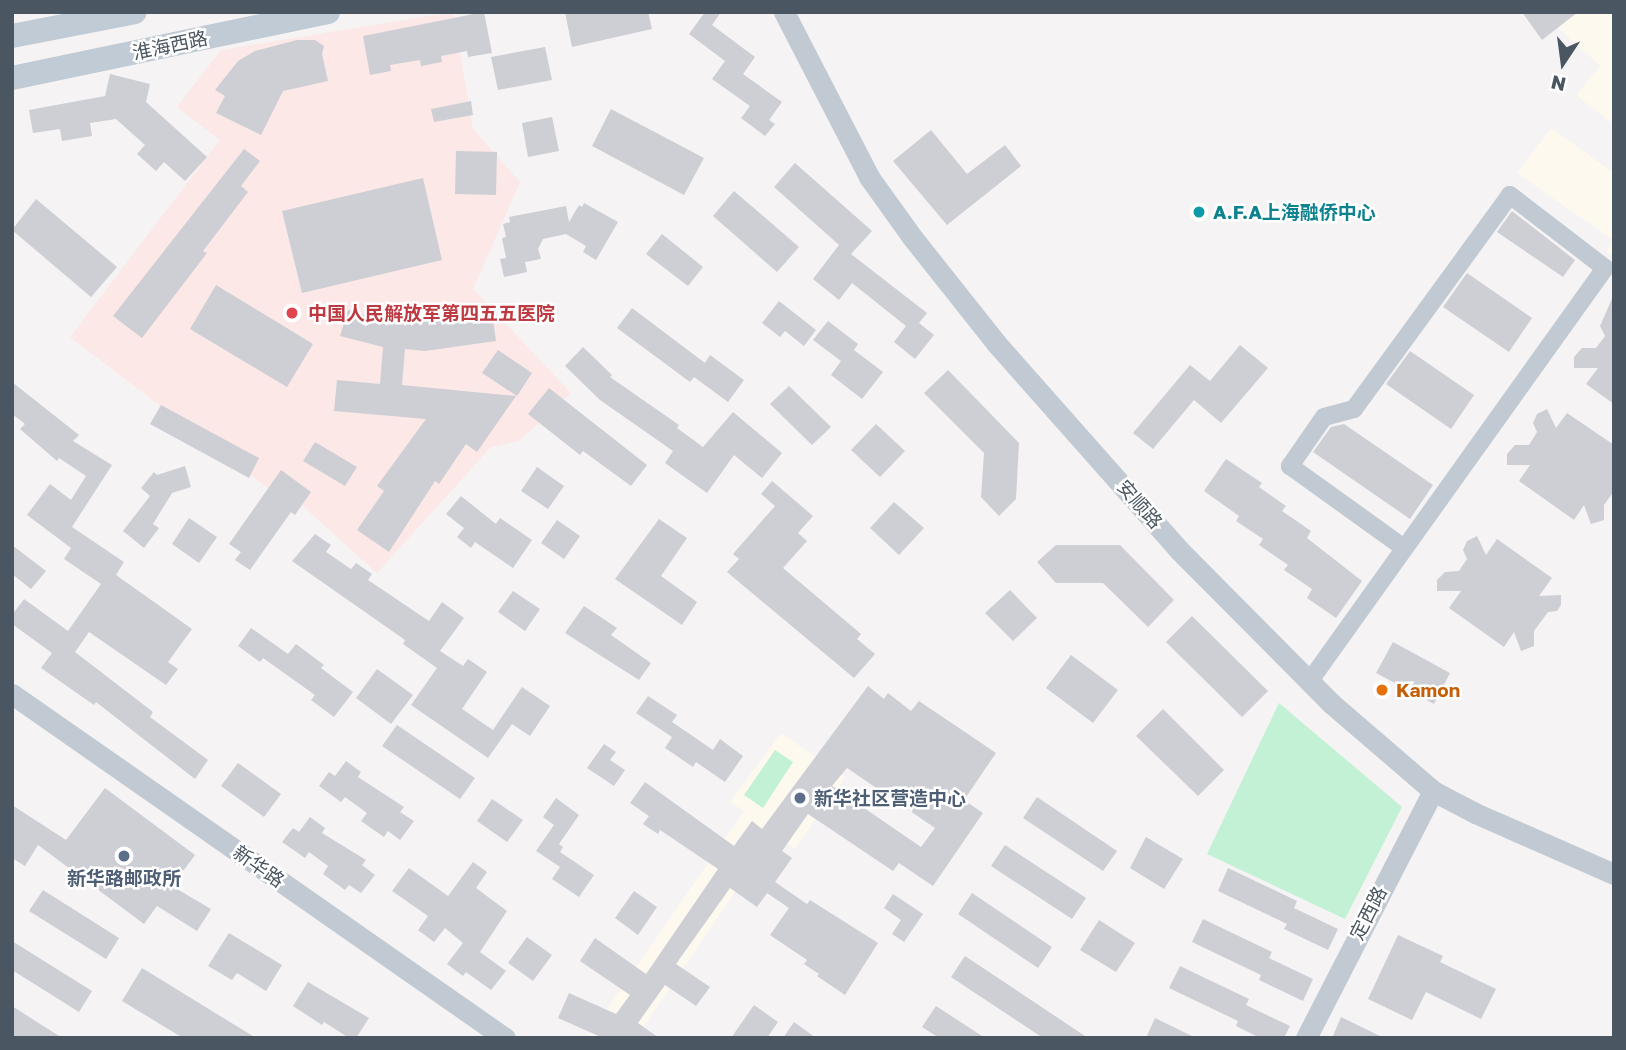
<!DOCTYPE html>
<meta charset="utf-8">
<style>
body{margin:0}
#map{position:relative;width:1626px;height:1050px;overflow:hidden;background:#f5f3f3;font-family:"Golos Text","Noto Sans SC",sans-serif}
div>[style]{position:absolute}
.commercial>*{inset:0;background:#fdf9ef}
.medical>*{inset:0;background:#fce8e6}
.green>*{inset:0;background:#c3f1d5}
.building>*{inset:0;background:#cdcfd5}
.minor>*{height:18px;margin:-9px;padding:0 9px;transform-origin:9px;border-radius:9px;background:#c1cad2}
.tertiary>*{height:21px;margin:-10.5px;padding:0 10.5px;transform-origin:10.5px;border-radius:10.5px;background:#c1cad2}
.secondary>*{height:24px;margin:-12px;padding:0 12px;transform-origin:12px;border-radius:12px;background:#c1cbd6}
.dots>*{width:19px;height:19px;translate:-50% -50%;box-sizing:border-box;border:4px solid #fff;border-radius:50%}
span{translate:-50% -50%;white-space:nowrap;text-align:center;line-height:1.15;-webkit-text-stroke:5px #fff;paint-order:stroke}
.street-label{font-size:19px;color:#4a5661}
.culture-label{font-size:19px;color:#0d838f;font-weight:700}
.left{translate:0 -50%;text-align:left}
.health-label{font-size:19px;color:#be3a42;font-weight:700}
.food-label{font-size:19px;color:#c56008;font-weight:700}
.service-label{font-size:19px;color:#4e5e75;font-weight:700}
.frame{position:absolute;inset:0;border:14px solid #4a5661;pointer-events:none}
.north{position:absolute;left:1528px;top:28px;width:70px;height:70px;-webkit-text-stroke:5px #fff;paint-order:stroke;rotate:193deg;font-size:19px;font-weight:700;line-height:28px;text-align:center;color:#4a5661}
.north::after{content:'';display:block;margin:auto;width:24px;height:32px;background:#4a5661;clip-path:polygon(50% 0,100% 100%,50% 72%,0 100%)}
</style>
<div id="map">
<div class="commercial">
<i style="clip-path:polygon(1541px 12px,1614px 12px,1614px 125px,1576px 95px,1600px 66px)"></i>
<i style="clip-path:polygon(1551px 128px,1614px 173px,1614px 256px,1606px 251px,1613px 240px,1517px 173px)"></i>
<i style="clip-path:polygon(781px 733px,845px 777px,795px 849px,773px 836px,636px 1038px,587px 1038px,744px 811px,730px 802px)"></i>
</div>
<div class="medical">
<i style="clip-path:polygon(453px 12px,473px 129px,520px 182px,473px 289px,571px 393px,519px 441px,491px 447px,377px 573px,295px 499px,269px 489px,70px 337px,220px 140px,177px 107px,221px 50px)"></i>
</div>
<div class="green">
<i style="clip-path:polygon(1279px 703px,1402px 807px,1345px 919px,1207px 854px)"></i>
<i style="clip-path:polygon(775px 750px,793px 762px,763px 808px,744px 795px)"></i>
</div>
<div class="building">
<i style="clip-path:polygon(484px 12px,492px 53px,468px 57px,467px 51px,441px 56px,442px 62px,421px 66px,420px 60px,390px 65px,391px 71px,370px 75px,363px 36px)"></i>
<i style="clip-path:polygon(565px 12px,648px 12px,652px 29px,572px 47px)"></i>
<i style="clip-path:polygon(705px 12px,721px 12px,712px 25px,755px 57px,743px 74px,782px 102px,769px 120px,775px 124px,765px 136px,741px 118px,750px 106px,712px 79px,725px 61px,689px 34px)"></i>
<i style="clip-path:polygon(1522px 12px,1578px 12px,1542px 40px)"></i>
<i style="clip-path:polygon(297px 40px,315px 40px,324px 46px,322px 54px,328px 81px,283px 91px,261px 135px,216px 113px,225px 96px,215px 90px,238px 61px,255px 51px)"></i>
<i style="clip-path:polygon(545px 47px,552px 80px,498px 90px,491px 57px)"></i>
<i style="clip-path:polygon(110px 74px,150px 84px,146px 102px,207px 157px,185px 181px,164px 162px,156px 171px,137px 154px,145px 145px,116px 119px,90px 123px,92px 136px,62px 141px,60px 129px,33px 133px,29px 110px,105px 96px)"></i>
<i style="clip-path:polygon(471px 101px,473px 115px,434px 122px,431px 109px)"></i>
<i style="clip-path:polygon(611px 109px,704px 158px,684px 195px,592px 146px)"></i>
<i style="clip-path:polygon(552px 117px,559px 151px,528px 157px,522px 123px)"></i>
<i style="clip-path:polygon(931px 130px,967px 174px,1005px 145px,1021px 166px,947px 225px,893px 161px)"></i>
<i style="clip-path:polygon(244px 149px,260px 161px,241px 186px,248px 192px,203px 251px,207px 253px,142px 338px,113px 316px)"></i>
<i style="clip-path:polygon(456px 151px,497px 152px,496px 195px,455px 194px)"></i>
<i style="clip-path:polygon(795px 163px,872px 231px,851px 254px,927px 313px,919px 323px,934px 335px,915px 359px,894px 342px,906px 326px,852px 283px,839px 300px,813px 279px,839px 245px,774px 187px)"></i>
<i style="clip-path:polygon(423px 178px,442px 260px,302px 293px,282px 211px)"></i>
<i style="clip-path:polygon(734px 191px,799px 247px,777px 272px,713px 216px)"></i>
<i style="clip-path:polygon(36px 199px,117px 267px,91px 297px,12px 230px)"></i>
<i style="clip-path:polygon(584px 203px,618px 222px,596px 260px,583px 252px,586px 246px,566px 234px,543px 239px,538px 249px,541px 259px,525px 262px,527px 272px,504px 277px,500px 259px,506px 258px,502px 238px,506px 237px,503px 224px,510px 222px,509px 217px,566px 206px,569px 222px,579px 205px,582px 207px)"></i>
<i style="clip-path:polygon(1512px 211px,1575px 260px,1563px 277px,1497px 232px)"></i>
<i style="clip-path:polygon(662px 234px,703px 267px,688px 286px,646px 254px)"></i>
<i style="clip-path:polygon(1467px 273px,1532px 318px,1509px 352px,1443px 307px)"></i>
<i style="clip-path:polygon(216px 285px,313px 344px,287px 387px,190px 329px)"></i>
<i style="clip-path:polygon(1614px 294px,1614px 404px,1586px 384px,1598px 368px,1574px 368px,1574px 357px,1582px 348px,1596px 348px,1605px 336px,1600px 326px)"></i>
<i style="clip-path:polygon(779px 301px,816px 330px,804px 346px,785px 331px,780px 337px,762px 323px)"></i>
<i style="clip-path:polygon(632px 308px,705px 363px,710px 355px,744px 380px,728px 402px,694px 377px,690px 382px,617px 328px)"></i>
<i style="clip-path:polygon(348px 310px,371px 317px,420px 322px,492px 312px,496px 341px,425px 351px,405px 349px,402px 385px,516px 396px,477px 452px,466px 444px,439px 484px,435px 481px,389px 552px,357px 530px,384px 491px,377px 486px,426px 419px,334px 411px,337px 380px,380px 384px,383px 347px,340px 336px)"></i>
<i style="clip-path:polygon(828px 321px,858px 344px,854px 350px,883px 372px,862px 399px,831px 375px,841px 361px,813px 340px)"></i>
<i style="clip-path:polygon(1240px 345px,1268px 368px,1221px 423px,1194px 400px,1153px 449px,1133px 433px,1190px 365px,1210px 381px)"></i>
<i style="clip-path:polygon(583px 347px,612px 375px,610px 377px,679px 425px,677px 428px,703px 447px,733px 412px,782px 453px,762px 478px,734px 455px,707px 493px,665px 463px,673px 451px,600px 400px,565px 366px)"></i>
<i style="clip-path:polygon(498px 350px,532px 373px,517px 396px,482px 373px)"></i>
<i style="clip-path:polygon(1410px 351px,1474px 395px,1451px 429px,1386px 384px)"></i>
<i style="clip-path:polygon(948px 370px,1019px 443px,1016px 499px,999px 516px,981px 497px,984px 453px,924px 393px)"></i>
<i style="clip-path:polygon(12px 382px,79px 435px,73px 441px,112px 465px,72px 527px,124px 562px,116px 575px,192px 629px,168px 662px,178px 669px,166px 685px,89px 632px,75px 652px,153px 712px,150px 717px,208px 760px,195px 779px,96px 702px,94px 705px,41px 668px,52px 653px,12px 624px,12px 615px,24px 599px,68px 631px,101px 584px,64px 559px,71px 548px,27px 515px,50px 484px,71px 500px,86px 476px,59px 458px,57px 461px,20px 429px,25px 424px,12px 414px)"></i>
<i style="clip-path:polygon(789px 386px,831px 427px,812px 445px,770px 404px)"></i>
<i style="clip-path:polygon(549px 388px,647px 465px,631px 486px,583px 451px,580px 455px,528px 414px)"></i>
<i style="clip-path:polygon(161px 405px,259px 458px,249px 478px,150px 424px)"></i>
<i style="clip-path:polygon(1547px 409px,1556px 428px,1567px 413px,1614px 445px,1614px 491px,1604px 505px,1604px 520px,1591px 524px,1584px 505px,1574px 520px,1519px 481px,1530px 465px,1507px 465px,1507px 454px,1515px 445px,1529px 445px,1537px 432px,1533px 423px,1537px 414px)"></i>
<i style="clip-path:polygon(876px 424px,905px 451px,880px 477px,851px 450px)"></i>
<i style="clip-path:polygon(1344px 424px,1433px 485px,1410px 519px,1313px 452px,1331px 427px)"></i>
<i style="clip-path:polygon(315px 442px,357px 467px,345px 486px,303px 461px)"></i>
<i style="clip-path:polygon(1226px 459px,1262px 483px,1259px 487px,1286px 506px,1282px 511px,1311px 531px,1307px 538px,1362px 581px,1336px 618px,1307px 598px,1312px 589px,1284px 570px,1288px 565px,1259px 545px,1263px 539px,1236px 521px,1239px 516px,1204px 491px)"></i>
<i style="clip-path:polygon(185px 466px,191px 487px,172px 493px,153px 524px,159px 528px,144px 548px,123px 531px,150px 496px,141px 488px,154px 472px,157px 475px)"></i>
<i style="clip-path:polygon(537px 467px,564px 486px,548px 509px,521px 491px)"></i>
<i style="clip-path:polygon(281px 470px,311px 492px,295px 515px,291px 512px,250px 570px,235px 560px,241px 552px,229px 544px)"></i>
<i style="clip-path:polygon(772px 481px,813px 516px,798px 533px,807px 541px,783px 568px,861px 634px,857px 639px,875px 654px,854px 678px,727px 572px,739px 559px,733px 554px,775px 506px,761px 494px)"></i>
<i style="clip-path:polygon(461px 496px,496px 524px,500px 518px,532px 540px,513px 568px,475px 542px,471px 548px,457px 537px,464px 528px,446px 514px)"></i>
<i style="clip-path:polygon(894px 502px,924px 528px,899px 555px,870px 528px)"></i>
<i style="clip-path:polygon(189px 518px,217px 537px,199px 563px,172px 544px)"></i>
<i style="clip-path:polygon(659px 519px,687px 538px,661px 576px,697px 602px,682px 625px,615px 579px)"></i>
<i style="clip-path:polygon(557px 520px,580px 536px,564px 559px,541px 543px)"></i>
<i style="clip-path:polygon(315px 534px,331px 545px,326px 552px,351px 569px,356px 563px,372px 574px,368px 580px,429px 621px,442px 602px,464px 618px,440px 651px,463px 666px,468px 659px,487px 672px,462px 709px,493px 730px,522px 687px,550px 706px,530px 736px,512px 724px,488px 758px,411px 705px,437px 668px,403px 644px,405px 640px,292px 561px)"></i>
<i style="clip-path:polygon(1477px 536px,1486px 555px,1497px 539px,1552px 578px,1539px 596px,1561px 595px,1561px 605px,1557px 611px,1548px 612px,1534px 631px,1534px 646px,1521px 651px,1514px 632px,1504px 647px,1449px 608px,1461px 591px,1437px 591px,1437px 580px,1445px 572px,1459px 571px,1467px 559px,1463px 550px,1467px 541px)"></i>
<i style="clip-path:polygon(12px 545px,46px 571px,31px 589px,12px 574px)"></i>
<i style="clip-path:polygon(1056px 545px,1120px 545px,1174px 600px,1148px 627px,1103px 583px,1056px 583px,1037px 562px)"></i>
<i style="clip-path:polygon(1010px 590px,1037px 618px,1013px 641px,985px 613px)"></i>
<i style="clip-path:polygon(513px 591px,540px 609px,525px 631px,498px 612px)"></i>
<i style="clip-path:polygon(584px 606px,617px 628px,611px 635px,651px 663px,639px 680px,565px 633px)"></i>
<i style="clip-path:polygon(1192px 616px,1268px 691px,1242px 717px,1166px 642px)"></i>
<i style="clip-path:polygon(251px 628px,288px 654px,296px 644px,324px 665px,321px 668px,353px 692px,334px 717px,311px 700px,315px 695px,263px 658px,260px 662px,238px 646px)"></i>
<i style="clip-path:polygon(1393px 642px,1450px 673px,1434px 704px,1376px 673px)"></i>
<i style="clip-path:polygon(1071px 655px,1118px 690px,1093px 723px,1046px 688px)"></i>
<i style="clip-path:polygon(377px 669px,413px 695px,391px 724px,356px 698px)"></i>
<i style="clip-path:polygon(evenodd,868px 686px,884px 699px,888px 693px,911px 711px,919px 701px,996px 753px,964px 800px,983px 813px,933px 886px,899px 863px,893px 871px,808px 814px,782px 851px,792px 858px,775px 882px,807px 904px,810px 900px,878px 943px,845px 995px,817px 976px,819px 974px,804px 964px,807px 960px,770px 935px,789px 908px,767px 893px,757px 907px,730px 888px,676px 964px,710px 987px,696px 1006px,665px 985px,638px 1023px,659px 1038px,603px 1038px,558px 1018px,569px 993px,616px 1014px,630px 995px,580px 961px,595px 938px,646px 974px,718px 869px,660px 830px,658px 834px,643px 824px,649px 816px,630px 803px,645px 782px,734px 846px,752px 821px,762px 829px,868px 686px,847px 768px,935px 828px,921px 847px,832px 786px,847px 768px)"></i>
<i style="clip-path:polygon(648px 696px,677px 715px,672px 722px,713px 750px,720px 739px,743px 756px,725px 782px,696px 762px,693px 767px,665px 748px,672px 737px,636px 713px)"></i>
<i style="clip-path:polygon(1163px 709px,1224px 770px,1198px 796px,1136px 736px)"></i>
<i style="clip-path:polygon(397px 725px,475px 778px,460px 799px,382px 746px)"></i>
<i style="clip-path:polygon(604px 744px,616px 752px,610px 760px,625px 770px,614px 786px,587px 768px)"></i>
<i style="clip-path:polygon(346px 761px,361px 772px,358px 777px,404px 807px,400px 812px,414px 821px,400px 840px,388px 831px,384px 837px,361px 821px,367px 813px,345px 797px,341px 802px,319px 786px,329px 772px,335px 776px)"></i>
<i style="clip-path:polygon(238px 763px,281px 794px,264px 817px,221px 786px)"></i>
<i style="clip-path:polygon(105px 788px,195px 855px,172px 886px,211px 909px,197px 931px,157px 906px,144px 924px,38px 845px,25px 866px,12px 858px,12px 805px,66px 840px)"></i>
<i style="clip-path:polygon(1037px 797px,1117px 851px,1103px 871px,1023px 818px)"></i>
<i style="clip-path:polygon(556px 798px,579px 815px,559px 844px,563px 847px,560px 852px,594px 875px,579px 897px,552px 879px,560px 867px,536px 851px,554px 825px,543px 817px)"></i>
<i style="clip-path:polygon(492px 799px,523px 820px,507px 842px,477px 821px)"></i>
<i style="clip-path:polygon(310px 817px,325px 828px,322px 833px,366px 860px,362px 865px,375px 875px,361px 893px,349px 885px,345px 890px,323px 874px,328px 866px,309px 852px,305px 858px,282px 842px,293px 828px,299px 832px)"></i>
<i style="clip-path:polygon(1146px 837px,1183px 859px,1164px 889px,1130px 868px)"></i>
<i style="clip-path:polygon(1005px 845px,1086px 898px,1072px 919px,991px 866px)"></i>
<i style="clip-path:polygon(473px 862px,487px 872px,476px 888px,507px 911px,480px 952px,506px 971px,491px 990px,466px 972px,463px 976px,447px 964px,463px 943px,445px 928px,434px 942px,418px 930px,428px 916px,392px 891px,409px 868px,448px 896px)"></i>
<i style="clip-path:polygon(1228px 868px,1297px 901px,1294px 908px,1338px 929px,1328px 950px,1284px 929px,1287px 924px,1218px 891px)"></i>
<i style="clip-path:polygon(43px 890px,119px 938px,106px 959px,29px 911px)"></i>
<i style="clip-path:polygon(634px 891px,657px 907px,638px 935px,615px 918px)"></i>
<i style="clip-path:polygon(972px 893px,1052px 947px,1038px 968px,958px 914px)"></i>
<i style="clip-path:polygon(893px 894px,923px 914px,904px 942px,892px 934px,901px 920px,884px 908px)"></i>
<i style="clip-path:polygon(1203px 919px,1272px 952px,1269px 958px,1313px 979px,1303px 1001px,1259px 980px,1261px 975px,1192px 942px)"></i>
<i style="clip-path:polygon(1099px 920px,1135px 943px,1116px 972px,1080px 950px)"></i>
<i style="clip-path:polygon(229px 933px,282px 965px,266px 991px,237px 973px,232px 980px,208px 966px)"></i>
<i style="clip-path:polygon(1398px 935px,1443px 956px,1440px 962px,1496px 989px,1481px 1019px,1426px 992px,1412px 1020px,1368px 999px)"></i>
<i style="clip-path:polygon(527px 937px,552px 955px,533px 981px,508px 963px)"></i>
<i style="clip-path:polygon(12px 941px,92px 991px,79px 1012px,12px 970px)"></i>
<i style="clip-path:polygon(965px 956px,1088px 1038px,1043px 1038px,951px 977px)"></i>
<i style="clip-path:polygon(1180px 966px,1249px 999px,1246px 1005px,1290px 1026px,1284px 1038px,1260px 1038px,1236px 1026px,1238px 1021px,1169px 988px)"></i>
<i style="clip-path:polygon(142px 968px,256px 1038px,183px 1038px,122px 1001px)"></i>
<i style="clip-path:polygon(308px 982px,369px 1018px,356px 1038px,349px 1038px,324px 1022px,322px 1025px,293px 1006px)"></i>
<i style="clip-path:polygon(754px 1005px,778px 1022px,767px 1038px,731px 1038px)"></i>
<i style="clip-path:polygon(12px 1006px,62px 1038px,12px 1038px)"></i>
<i style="clip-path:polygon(936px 1006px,985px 1038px,939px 1038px,922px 1027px)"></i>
<i style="clip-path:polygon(1341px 1017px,1384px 1038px,1332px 1038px)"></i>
<i style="clip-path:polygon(1155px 1018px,1196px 1038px,1146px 1038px)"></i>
<i style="clip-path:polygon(794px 1022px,816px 1038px,783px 1038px)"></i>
</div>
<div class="minor">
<i style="left:1309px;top:682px;width:509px;rotate:-54.44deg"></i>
<i style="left:1605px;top:268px;width:120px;rotate:-142.5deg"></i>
<i style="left:1510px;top:195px;width:265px;rotate:126.1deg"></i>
<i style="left:1354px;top:409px;width:31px;rotate:165deg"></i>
<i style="left:1324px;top:417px;width:60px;rotate:124.8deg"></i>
<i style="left:1290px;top:466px;width:140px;rotate:35.7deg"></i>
</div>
<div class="tertiary">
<i style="left:784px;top:12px;width:186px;rotate:62.7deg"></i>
<i style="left:869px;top:177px;width:74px;rotate:54.4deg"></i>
<i style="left:912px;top:237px;width:135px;rotate:51.6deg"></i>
<i style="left:996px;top:343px;width:276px;rotate:48.5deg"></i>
<i style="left:1179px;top:550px;width:217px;rotate:45.2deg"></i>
<i style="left:1332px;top:704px;width:133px;rotate:40.7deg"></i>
<i style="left:1433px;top:791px;width:47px;rotate:27.6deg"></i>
<i style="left:1475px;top:813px;width:152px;rotate:23.7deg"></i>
<i style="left:12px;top:694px;width:601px;rotate:34.91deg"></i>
<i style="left:1306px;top:1038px;width:278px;rotate:-62.8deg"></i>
</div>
<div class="secondary">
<i style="left:12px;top:36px;width:125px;rotate:-11deg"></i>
<i style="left:12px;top:78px;width:323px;rotate:-11.8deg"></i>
</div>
<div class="dots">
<i style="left:1199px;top:212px;background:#0f9aa8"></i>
<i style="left:292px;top:313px;background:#e0444e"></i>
<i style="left:1382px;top:690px;background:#e8710a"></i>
<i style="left:800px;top:798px;background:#5c6f8a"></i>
<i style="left:124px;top:856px;background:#5c6f8a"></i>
</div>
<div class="street-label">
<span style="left:170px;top:45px;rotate:-12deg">淮海西路</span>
<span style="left:1140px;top:504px;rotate:49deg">安顺路</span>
<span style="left:259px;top:866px;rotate:35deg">新华路</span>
<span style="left:1368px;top:913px;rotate:-63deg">定西路</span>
</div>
<div class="culture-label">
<span class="left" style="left:1213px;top:212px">A.F.A上海融侨中心</span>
</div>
<div class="health-label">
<span class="left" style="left:308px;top:313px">中国人民解放军第四五五医院</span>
</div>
<div class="food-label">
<span class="left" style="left:1396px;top:690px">Kamon</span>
</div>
<div class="service-label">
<span class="left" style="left:814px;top:798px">新华社区营造中心</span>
<span style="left:124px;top:878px">新华路邮政所</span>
</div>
<div class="frame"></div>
<div class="north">N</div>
</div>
